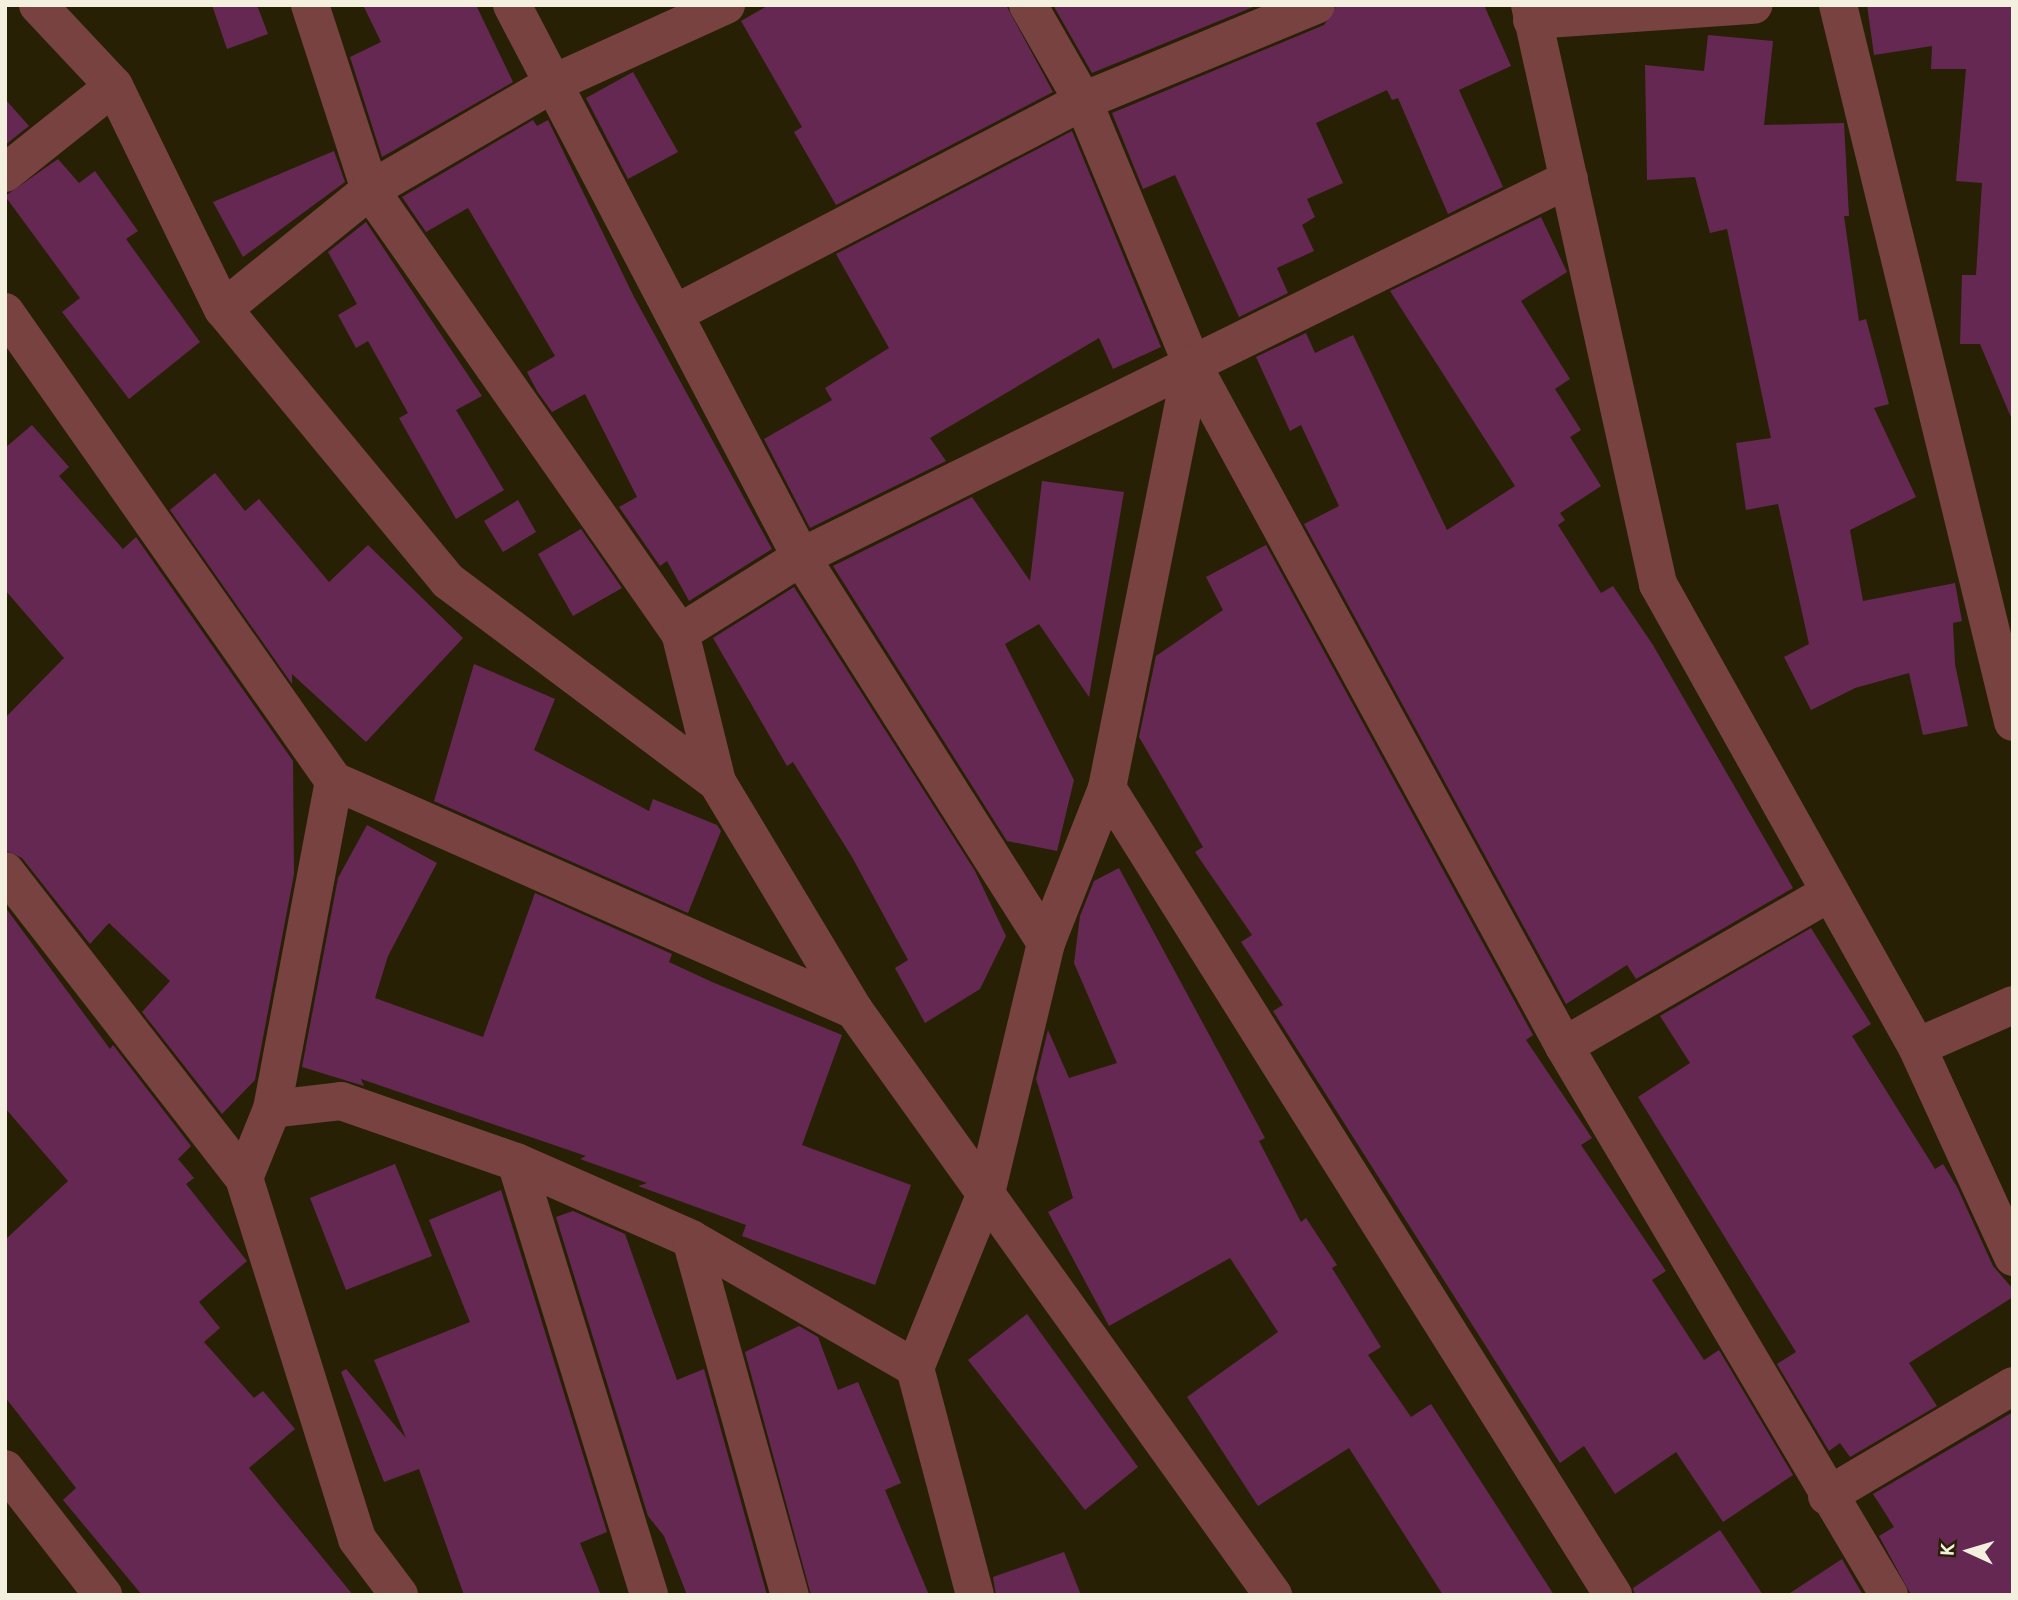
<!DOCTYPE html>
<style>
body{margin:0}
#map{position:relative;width:2018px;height:1600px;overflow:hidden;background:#282005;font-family:Figtree,sans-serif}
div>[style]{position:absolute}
.building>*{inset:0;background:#652852}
.minor>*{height:38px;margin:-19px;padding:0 19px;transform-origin:19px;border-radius:19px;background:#774240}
span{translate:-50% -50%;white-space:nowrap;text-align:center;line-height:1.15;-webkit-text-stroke:7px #282005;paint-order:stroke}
.frame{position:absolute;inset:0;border:7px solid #f4f0e0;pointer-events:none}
.north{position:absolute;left:1934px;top:1516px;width:70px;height:70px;-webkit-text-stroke:5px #282005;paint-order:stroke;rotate:274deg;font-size:19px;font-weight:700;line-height:28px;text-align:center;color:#f4f0e0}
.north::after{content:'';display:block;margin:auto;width:24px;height:32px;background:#f4f0e0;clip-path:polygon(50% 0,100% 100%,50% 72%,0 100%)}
</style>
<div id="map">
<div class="building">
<i style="clip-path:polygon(212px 5px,257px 5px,268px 34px,227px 49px)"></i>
<i style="clip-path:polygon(363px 5px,476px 5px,513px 82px,382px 157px,350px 57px,381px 42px)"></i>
<i style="clip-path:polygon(769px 5px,1006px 5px,1053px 92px,836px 205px,794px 132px,802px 127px,741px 21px)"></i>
<i style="clip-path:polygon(1053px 5px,1258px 5px,1092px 73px)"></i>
<i style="clip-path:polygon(1337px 5px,1484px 5px,1511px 66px,1459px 90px,1503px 187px,1448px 214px,1398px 98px,1392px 100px,1387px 90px,1316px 123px,1343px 183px,1307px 199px,1315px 217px,1302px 225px,1314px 251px,1277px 268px,1288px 293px,1239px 317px,1175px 175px,1143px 189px,1112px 113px,1324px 25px)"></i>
<i style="clip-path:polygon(1867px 5px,2013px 5px,2013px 422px,1980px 344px,1960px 344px,1962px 275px,1976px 275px,1982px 183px,1956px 181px,1966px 69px,1931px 69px,1932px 46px,1874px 55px)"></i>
<i style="clip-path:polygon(1708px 35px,1773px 41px,1764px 125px,1844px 123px,1849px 216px,1844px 216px,1859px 321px,1866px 319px,1889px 404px,1874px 408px,1916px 497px,1850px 530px,1863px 601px,1955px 583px,1962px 621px,1953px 623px,1955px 664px,1968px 726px,1923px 735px,1909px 673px,1855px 688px,1811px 710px,1784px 657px,1809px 644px,1778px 504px,1746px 510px,1736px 443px,1771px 438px,1727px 229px,1710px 233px,1695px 177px,1647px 180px,1645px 65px,1704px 71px)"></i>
<i style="clip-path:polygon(633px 72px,678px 152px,628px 179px,586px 98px)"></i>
<i style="clip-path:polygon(5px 99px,29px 126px,5px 145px)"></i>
<i style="clip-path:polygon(533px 120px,537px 126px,548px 120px,634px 297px,772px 549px,689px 601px,667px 561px,660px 566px,619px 507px,637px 497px,585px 394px,552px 412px,537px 391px,527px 372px,555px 356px,468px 208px,426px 232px,402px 197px)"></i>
<i style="clip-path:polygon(1072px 131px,1161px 347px,1113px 369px,1099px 338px,930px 438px,946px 461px,810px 528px,764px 439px,832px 400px,825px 388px,889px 348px,836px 254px)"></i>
<i style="clip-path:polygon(334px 151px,345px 182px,243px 257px,213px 202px)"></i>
<i style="clip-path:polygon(58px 159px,79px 183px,95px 171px,138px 231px,126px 239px,200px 342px,129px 399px,62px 312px,80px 298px,5px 196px)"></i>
<i style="clip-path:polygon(1541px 217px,1567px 272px,1521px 301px,1570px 379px,1555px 389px,1581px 430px,1570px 437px,1601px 486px,1560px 513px,1565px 520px,1558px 525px,1601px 593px,1613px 586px,1653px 645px,1793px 888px,1636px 979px,1627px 965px,1566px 1004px,1304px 524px,1339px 506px,1301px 425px,1290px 431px,1256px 357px,1306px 333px,1315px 353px,1353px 335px,1447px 530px,1515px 486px,1390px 291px)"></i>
<i style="clip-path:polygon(366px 222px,482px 396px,456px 410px,504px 490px,456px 519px,399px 418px,408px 413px,368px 341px,356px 348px,338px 315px,357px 304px,328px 252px)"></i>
<i style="clip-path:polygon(32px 425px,69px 467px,59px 476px,123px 549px,136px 537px,293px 761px,294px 874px,255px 1080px,222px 1114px,142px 1012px,170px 981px,109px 923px,90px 944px,22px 858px,5px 850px,5px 718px,64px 658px,5px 590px,5px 448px)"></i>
<i style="clip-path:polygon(215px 473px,245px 511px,259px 499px,329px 582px,368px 545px,463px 638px,366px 742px,292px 674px,292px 684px,170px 510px)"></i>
<i style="clip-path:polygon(1042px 481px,1124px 492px,1089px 697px,1039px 624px,1005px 644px,1074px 780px,1057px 851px,1007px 841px,833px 566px,972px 497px,1030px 581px)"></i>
<i style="clip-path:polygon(518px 500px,536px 532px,503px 552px,484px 521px)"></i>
<i style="clip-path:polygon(581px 529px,622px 588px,573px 616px,538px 554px)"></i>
<i style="clip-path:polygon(1266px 545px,1533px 1035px,1526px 1040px,1592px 1138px,1581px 1145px,1666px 1271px,1652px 1280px,1704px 1360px,1719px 1350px,1793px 1475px,1723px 1522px,1676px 1452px,1615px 1494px,1584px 1446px,1560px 1463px,1273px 1011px,1283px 1005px,1241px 942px,1252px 935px,1195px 852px,1203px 847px,1139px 737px,1156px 656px,1223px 610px,1206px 577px)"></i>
<i style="clip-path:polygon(794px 587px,975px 871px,1006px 936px,980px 989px,925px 1023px,895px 968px,908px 960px,852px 857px,793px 762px,787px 766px,713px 638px)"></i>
<i style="clip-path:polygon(474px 664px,555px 699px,534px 750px,649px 811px,653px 799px,717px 825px,721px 831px,688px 913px,434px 801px)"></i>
<i style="clip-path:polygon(367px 825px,437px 863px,388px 956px,375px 998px,483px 1037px,535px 893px,672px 954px,669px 962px,712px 982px,842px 1035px,802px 1145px,911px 1185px,875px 1285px,742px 1236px,746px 1225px,638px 1186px,647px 1183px,580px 1159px,586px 1156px,361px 1079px,364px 1086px,302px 1067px,338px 878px)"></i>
<i style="clip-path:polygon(1119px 868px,1265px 1138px,1259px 1141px,1301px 1222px,1306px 1218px,1337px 1265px,1332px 1268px,1381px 1347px,1368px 1355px,1411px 1417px,1431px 1404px,1554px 1595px,1443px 1595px,1349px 1448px,1258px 1506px,1187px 1397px,1278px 1332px,1230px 1258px,1109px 1326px,1048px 1212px,1073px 1198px,1036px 1079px,1048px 1030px,1069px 1078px,1117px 1063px,1074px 963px,1080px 916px,1094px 881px)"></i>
<i style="clip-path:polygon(5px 907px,110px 1049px,113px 1045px,191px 1146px,178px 1159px,194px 1178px,186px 1184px,247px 1261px,199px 1302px,220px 1328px,204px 1342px,254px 1398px,263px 1391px,295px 1429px,249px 1468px,353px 1595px,142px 1595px,63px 1500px,76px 1488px,5px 1397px,5px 1240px,68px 1181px,5px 1108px)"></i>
<i style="clip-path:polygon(1811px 928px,1871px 1024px,1852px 1036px,1935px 1169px,1943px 1164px,1957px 1187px,1993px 1266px,2013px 1289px,2013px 1297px,1909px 1363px,1937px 1406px,1850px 1457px,1840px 1443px,1829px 1451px,1777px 1364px,1796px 1352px,1638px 1097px,1690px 1063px,1660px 1016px)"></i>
<i style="clip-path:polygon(395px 1164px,432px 1256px,346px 1290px,310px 1198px)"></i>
<i style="clip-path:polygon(501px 1190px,607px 1532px,580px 1543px,601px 1595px,464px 1595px,419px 1469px,384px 1482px,341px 1372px,346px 1369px,406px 1438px,374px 1360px,470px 1322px,429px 1220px)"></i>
<i style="clip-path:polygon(573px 1211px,625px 1234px,677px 1380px,704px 1369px,767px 1595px,687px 1595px,664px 1536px,648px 1516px,556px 1217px)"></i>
<i style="clip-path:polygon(1027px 1314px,1138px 1467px,1085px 1510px,968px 1360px)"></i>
<i style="clip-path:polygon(799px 1326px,818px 1337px,838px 1390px,858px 1382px,901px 1483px,885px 1490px,929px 1595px,811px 1595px,745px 1352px)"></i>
<i style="clip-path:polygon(2013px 1412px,2013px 1595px,1911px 1595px,1879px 1536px,1894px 1527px,1873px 1494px)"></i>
<i style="clip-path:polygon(1720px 1530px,1763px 1595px,1635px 1595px,1633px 1588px)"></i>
<i style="clip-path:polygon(1064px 1552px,1081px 1595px,996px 1595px,993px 1577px)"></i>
<i style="clip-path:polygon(1842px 1559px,1863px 1595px,1787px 1595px)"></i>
</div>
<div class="minor">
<i style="left:38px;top:5px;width:111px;rotate:46.8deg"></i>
<i style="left:114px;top:86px;width:248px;rotate:64deg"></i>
<i style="left:223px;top:309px;width:353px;rotate:50.4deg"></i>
<i style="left:448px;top:581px;width:336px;rotate:36.8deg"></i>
<i style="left:717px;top:782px;width:266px;rotate:59deg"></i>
<i style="left:854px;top:1010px;width:720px;rotate:54.39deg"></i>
<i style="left:310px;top:5px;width:194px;rotate:72deg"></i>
<i style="left:370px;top:190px;width:541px;rotate:55.02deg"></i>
<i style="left:512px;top:5px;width:623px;rotate:62.37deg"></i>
<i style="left:801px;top:557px;width:457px;rotate:57.6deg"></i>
<i style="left:1028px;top:5px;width:111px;rotate:60.2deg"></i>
<i style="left:1083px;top:101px;width:285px;rotate:67.5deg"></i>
<i style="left:1192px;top:364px;width:777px;rotate:61.39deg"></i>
<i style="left:1564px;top:1046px;width:638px;rotate:59.38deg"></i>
<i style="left:1530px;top:5px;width:593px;rotate:77.53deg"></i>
<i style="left:1658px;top:584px;width:531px;rotate:60.78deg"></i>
<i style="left:1917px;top:1047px;width:231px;rotate:65.4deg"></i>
<i style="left:1838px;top:5px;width:738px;rotate:76.28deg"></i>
<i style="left:1532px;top:20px;width:222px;rotate:-3.9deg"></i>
<i style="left:5px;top:173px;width:139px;rotate:-38.6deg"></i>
<i style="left:223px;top:309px;width:189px;rotate:-39deg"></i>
<i style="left:370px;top:190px;width:213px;rotate:-30.2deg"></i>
<i style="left:554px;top:83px;width:189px;rotate:-24.4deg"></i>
<i style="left:5px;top:312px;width:573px;rotate:54.95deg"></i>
<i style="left:334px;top:781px;width:568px;rotate:23.77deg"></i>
<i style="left:674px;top:314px;width:461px;rotate:-27.5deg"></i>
<i style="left:1083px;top:101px;width:252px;rotate:-22.4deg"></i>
<i style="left:717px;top:782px;width:154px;rotate:-103.9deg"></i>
<i style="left:680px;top:633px;width:143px;rotate:-32.1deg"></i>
<i style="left:801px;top:557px;width:856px;rotate:-26.21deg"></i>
<i style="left:1107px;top:788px;width:953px;rotate:57.91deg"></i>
<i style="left:5px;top:871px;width:389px;rotate:52.1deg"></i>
<i style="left:244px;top:1178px;width:378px;rotate:72.6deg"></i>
<i style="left:357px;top:1539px;width:70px;rotate:53.1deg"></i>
<i style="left:1564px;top:1046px;width:304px;rotate:-30deg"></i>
<i style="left:1917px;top:1047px;width:105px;rotate:-23.6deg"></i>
<i style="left:272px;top:1109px;width:334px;rotate:-79.3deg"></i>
<i style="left:516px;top:1162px;width:453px;rotate:72.9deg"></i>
<i style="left:244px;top:1178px;width:74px;rotate:-67.9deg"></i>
<i style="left:272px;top:1109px;width:69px;rotate:-6.6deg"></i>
<i style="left:341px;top:1101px;width:185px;rotate:19.2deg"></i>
<i style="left:516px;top:1162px;width:191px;rotate:23.7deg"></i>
<i style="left:691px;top:1239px;width:258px;rotate:29.9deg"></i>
<i style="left:691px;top:1239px;width:370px;rotate:74.5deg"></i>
<i style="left:5px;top:1469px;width:160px;rotate:52.1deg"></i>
<i style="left:1827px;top:1496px;width:216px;rotate:-30.6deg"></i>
<i style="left:975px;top:1595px;width:235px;rotate:-104.8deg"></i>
<i style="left:915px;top:1368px;width:189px;rotate:-67.9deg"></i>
<i style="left:986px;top:1193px;width:257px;rotate:-76.5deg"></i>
<i style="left:1046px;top:943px;width:167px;rotate:-68.5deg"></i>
<i style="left:1107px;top:788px;width:432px;rotate:-78.7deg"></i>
</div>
<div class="frame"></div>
<div class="north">K</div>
</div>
